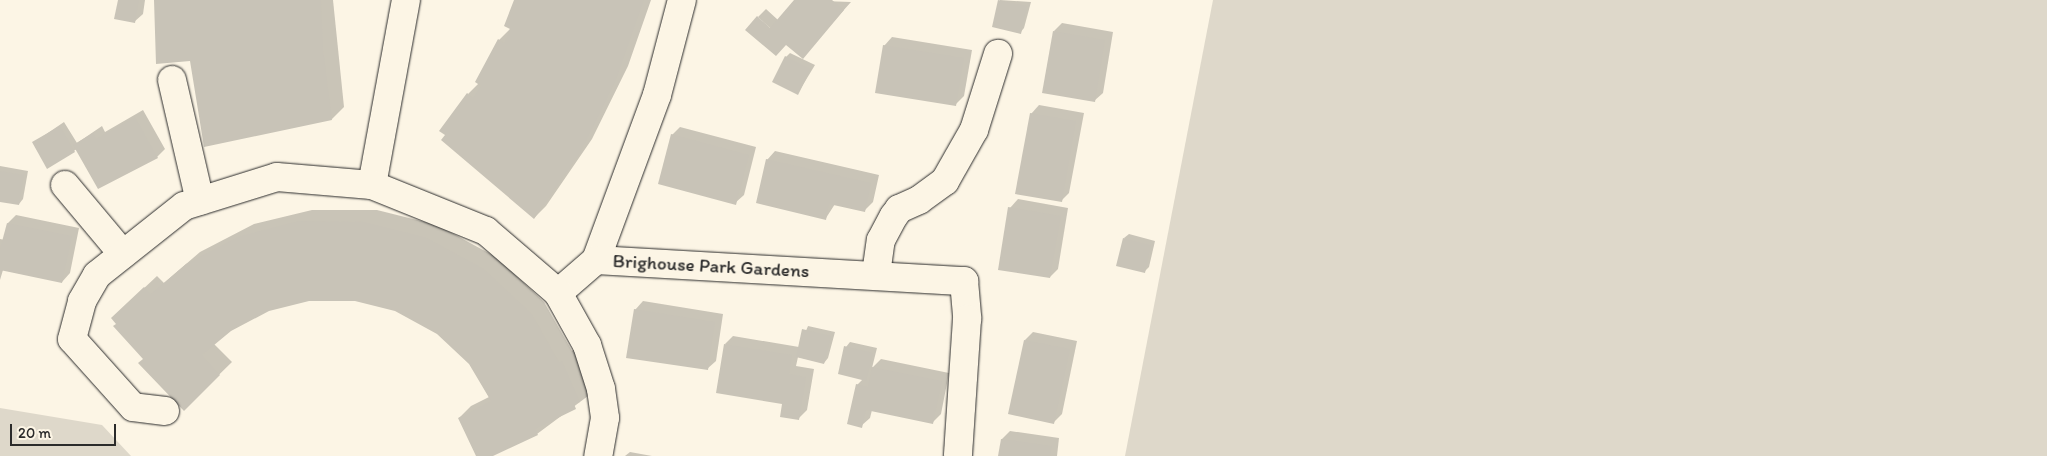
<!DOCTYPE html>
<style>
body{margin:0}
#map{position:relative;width:2047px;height:456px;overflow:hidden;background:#fcf5e5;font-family:Itim,sans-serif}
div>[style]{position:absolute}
.green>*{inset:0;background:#ded8ca}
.shadow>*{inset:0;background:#0003}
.building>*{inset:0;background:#c8c3b7}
.roads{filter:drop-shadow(0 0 1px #2b2b2b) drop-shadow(0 0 1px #2b2b2b)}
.minor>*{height:28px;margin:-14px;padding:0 14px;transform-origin:14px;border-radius:14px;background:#fcf5e5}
span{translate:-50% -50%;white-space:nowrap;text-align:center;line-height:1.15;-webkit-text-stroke:4px #fcf5e5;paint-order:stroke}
.street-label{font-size:19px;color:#2b2b2b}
.scale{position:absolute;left:10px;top:424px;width:106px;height:22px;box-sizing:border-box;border:2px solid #2b2b2b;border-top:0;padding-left:6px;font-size:15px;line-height:18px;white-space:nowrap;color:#2b2b2b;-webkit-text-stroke:4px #fcf5e5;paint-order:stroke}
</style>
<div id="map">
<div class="green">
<i style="clip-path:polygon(1213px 0,2047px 0,2047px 456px,1125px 456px)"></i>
<i style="clip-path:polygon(0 408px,102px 425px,131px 456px,0 456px)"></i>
</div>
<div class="shadow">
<i style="clip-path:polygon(119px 0,145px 0,143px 14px,134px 22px)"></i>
<i style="clip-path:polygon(155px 0,333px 0,344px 107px,332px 119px,191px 60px)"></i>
<i style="clip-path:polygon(515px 0,651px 0,628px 66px,592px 139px,546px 206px,534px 218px,468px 94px,479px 83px,499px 40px,511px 28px)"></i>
<i style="clip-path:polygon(795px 0,851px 2px,802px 57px,758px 17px,766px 9px,778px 20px)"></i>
<i style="clip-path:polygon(1000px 0,1031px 2px,1024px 28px,1020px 33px,994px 26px)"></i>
<i style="clip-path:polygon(1062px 23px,1113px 32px,1103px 93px,1094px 101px,1054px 31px)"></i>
<i style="clip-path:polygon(892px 37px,972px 50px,964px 96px,956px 104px,884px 46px)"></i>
<i style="clip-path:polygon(790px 53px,815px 65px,798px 93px,786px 57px)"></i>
<i style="clip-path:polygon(1039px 105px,1084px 113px,1069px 193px,1061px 201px,1031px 114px)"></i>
<i style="clip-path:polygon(143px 110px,165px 149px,157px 157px,77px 149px,47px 167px,33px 143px,64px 122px,77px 143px,102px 126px,105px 132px)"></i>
<i style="clip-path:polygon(680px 127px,756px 147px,744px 195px,735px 203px,672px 135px)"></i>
<i style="clip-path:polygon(775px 151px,879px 175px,873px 202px,865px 210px,835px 204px,826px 218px,767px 160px)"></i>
<i style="clip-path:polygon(0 166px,28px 171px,23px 199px,19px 204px,0 200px)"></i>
<i style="clip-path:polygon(1018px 199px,1068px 208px,1058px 269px,1050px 277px,1010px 208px)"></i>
<i style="clip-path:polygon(312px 210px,377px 210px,437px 225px,496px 257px,544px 302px,572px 351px,574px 350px,591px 388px,588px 396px,537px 434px,490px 456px,478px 456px,459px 418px,471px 406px,489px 397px,470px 363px,437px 333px,396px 310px,355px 300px,308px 300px,268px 310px,231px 330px,214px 344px,232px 362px,184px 409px,117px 323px,125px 306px,157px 276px,164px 283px,200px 252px,254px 224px)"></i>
<i style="clip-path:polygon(16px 215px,79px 228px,70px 273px,62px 282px,3px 270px,0 280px,0 239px,5px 240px,8px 223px)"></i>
<i style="clip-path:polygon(1129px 234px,1155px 241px,1149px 267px,1145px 271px,1124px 238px)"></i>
<i style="clip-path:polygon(643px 301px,723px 314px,716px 361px,707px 369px,635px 310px)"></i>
<i style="clip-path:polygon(808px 326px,835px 332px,828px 358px,824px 363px,798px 357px,796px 366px,814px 369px,807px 410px,799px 418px,725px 344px,733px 336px,799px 347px)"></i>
<i style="clip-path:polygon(1033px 332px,1077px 341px,1062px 414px,1053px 423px,1025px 340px)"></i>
<i style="clip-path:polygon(850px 342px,877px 348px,872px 368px,881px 359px,949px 373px,941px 414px,933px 422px,872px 410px,870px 418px,861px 426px,857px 385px,863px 379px,846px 347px)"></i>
<i style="clip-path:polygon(1010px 431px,1059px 438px,1057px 456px,999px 456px,1002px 439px)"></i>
<i style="clip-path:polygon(630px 452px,652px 456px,625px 456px)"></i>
</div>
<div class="building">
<i style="clip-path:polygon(118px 0,139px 0,135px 23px,114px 19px)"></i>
<i style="clip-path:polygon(154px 0,321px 0,323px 49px,332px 120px,204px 147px,190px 61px,156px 64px)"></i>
<i style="clip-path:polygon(514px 0,644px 0,616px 80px,580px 153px,534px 219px,441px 140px,445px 135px,439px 131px,467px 93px,473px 98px,481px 86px,475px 82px,498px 39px,504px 43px,510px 29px,504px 26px)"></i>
<i style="clip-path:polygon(794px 0,832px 0,844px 10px,803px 59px,786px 45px,776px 56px,745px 30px,757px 16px,770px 28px)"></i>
<i style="clip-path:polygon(998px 0,1027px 6px,1021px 34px,992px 27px)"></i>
<i style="clip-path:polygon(1053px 31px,1105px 40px,1095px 102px,1042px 93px)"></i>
<i style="clip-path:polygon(883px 45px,964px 58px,956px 106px,875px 93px)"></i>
<i style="clip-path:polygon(785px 56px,811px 69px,798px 95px,772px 82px)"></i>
<i style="clip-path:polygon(1030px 113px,1076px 121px,1062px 202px,1015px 194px)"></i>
<i style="clip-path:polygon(135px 117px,158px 158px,98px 189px,73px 145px,93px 133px,96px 139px)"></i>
<i style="clip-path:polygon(60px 126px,75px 152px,47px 169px,32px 142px)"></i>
<i style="clip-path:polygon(671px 134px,749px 155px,736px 205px,658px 184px)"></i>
<i style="clip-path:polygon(766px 159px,871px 183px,865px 212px,829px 204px,826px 220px,756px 203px)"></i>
<i style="clip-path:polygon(0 171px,24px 175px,19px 205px,0 202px)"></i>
<i style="clip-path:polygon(1008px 207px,1061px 216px,1050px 278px,998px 270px)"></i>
<i style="clip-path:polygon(299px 221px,365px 222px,425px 237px,484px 269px,532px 314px,559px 362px,562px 361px,580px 402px,574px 404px,576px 409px,535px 429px,538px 435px,493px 456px,476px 456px,458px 418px,491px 401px,469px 364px,437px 334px,395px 311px,355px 301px,309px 301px,269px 311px,231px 331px,202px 355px,220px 375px,184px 411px,138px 363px,143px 359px,113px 326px,116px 324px,111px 318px,144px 287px,151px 294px,186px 264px,240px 236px)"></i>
<i style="clip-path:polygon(7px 223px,72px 236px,62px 283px,0 270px,0 249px)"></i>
<i style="clip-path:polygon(1123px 238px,1151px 245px,1145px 273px,1116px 266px)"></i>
<i style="clip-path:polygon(634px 309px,715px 322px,708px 370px,626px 358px)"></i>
<i style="clip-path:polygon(802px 329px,831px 336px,824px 364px,796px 357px)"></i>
<i style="clip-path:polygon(1024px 340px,1070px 349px,1054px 424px,1008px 414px)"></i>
<i style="clip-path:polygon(724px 344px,792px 355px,789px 374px,806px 377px,799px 420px,780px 417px,782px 404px,716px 393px)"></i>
<i style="clip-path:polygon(844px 346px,873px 353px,866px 381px,838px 374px)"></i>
<i style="clip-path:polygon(872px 367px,942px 381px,933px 424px,866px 410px,862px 428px,847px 424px,856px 384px,868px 387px)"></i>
<i style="clip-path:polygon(1001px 439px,1052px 446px,1050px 456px,998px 456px)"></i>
</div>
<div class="roads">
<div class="minor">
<i style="left:172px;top:80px;width:124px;rotate:77deg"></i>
<i style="left:65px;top:185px;width:90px;rotate:50deg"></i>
<i style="left:372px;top:185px;width:188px;rotate:-79.6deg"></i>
<i style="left:596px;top:260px;width:176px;rotate:-69.7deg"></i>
<i style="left:657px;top:95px;width:98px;rotate:-75.3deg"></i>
<i style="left:876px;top:274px;width:34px;rotate:-82deg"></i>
<i style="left:881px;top:240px;width:27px;rotate:-62deg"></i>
<i style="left:894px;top:216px;width:9px;rotate:-54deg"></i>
<i style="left:899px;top:209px;width:22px;rotate:-24deg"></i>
<i style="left:919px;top:200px;width:32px;rotate:-36deg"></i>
<i style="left:945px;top:181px;width:59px;rotate:-60.4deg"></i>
<i style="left:974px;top:130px;width:80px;rotate:-72.5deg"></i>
<i style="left:558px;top:293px;width:50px;rotate:-41deg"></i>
<i style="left:596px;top:260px;width:369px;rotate:3.3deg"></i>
<i style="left:964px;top:281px;width:38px;rotate:85deg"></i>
<i style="left:967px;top:319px;width:137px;rotate:93.8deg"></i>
<i style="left:165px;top:411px;width:32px;rotate:-173deg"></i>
<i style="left:133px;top:407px;width:91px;rotate:-131.9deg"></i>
<i style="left:72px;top:339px;width:39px;rotate:-75deg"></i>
<i style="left:82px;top:301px;width:30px;rotate:-60deg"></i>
<i style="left:97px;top:275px;width:111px;rotate:-38.4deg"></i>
<i style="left:184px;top:206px;width:97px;rotate:-17.3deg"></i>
<i style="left:277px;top:177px;width:95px;rotate:4.8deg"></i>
<i style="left:372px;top:185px;width:123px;rotate:22deg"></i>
<i style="left:486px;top:231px;width:95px;rotate:40.7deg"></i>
<i style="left:558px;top:293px;width:60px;rotate:60.9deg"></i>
<i style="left:587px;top:345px;width:46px;rotate:72.3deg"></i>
<i style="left:601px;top:389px;width:29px;rotate:82deg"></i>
<i style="left:605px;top:418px;width:39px;rotate:100deg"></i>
</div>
</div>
<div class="street-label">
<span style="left:711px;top:266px;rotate:3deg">Brighouse Park Gardens</span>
</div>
<div class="scale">20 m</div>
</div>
